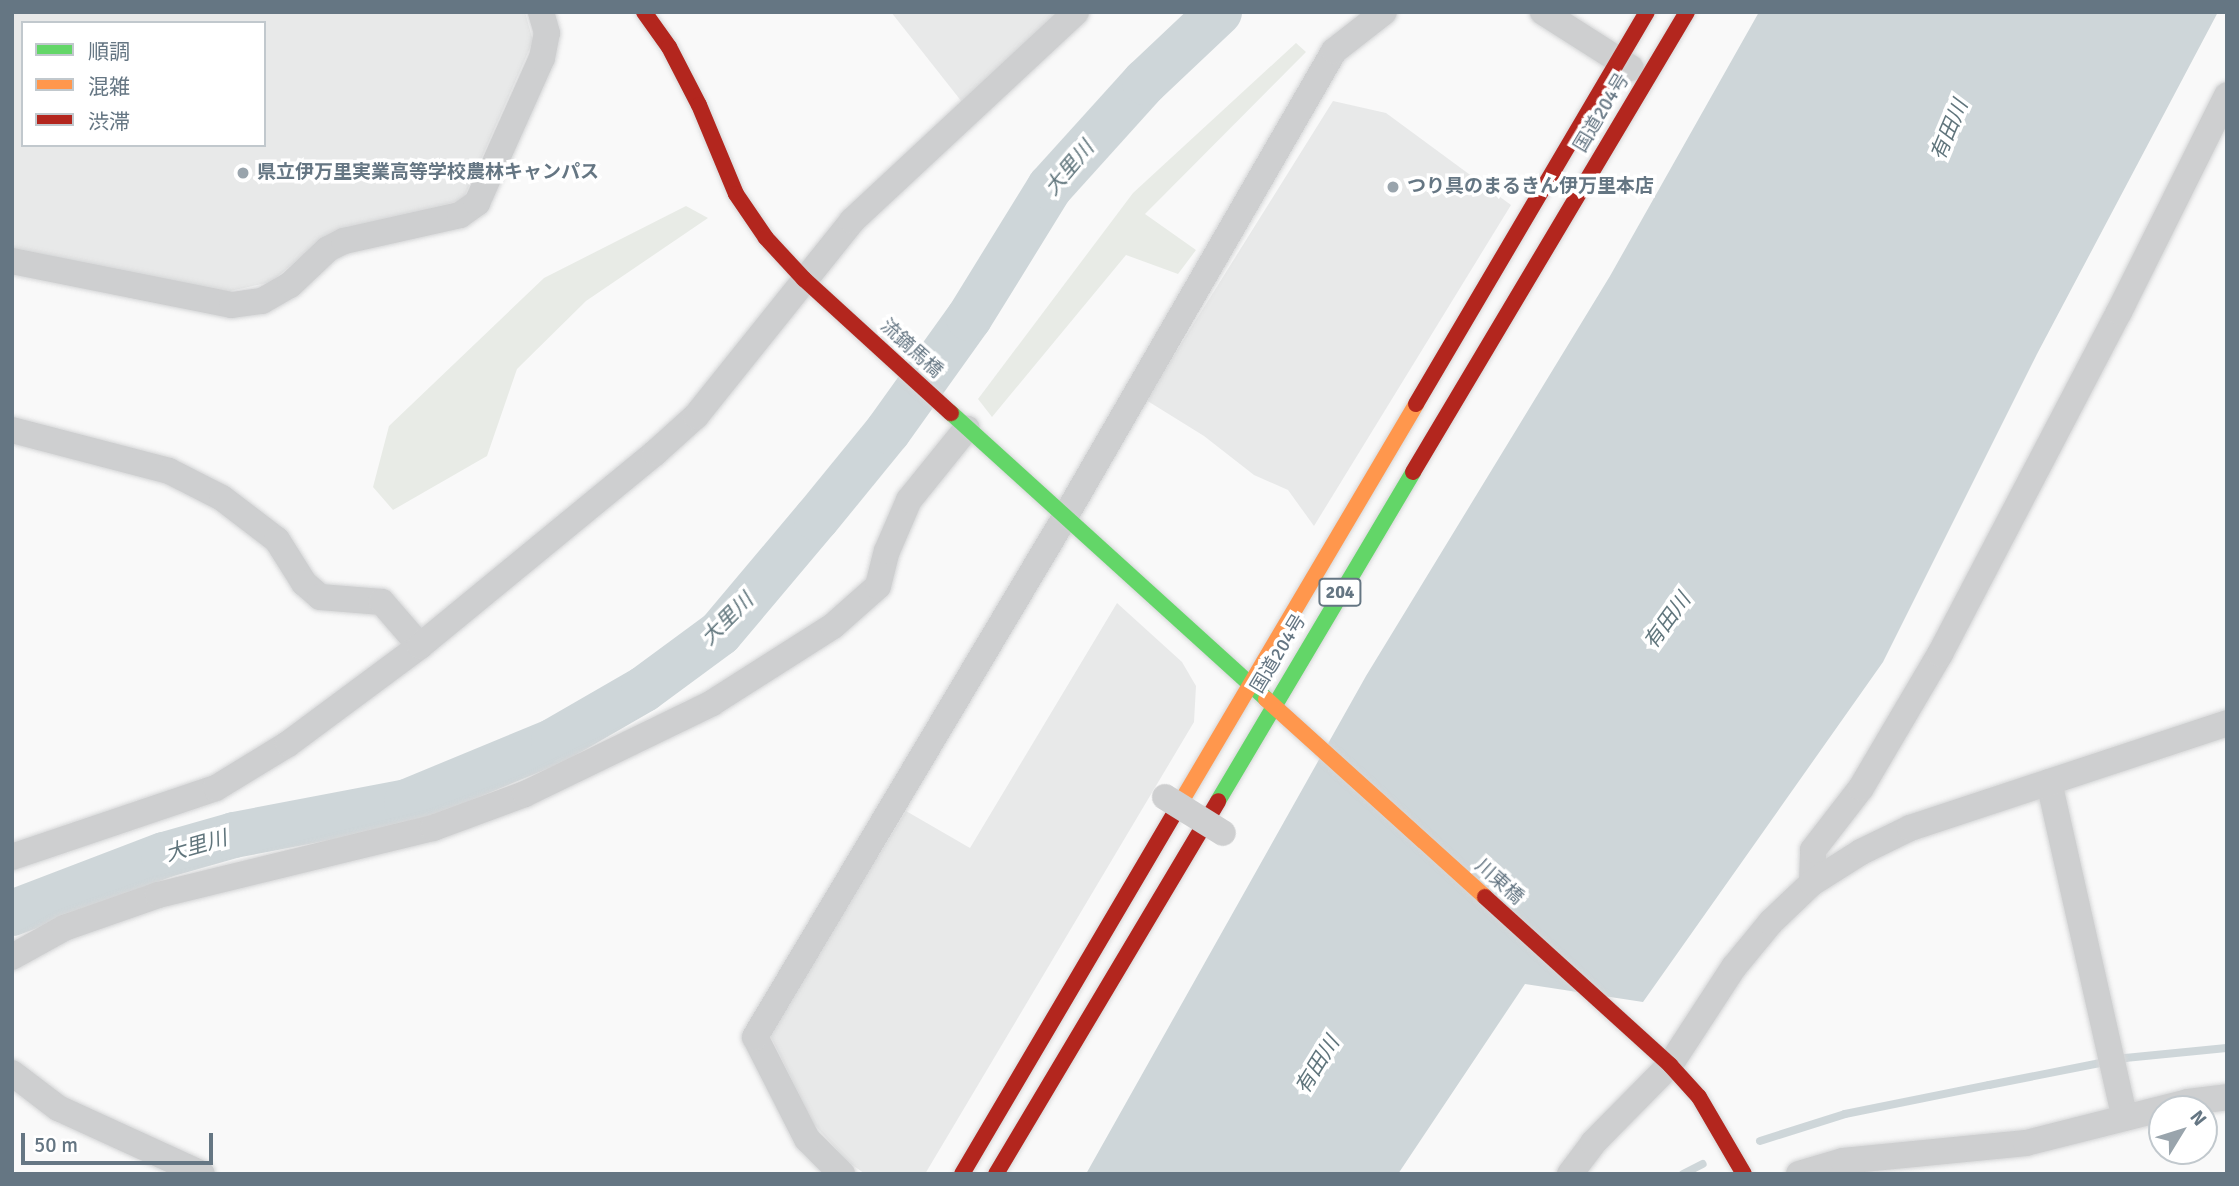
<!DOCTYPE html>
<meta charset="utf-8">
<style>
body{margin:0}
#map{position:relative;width:2239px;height:1186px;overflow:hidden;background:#f9f9f9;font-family:Signika,"Noto Sans JP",sans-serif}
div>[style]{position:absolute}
.built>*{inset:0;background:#e8e9e9}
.green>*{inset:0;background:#e8ebe6}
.water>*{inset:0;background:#ced6d9}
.stream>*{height:8px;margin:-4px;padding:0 4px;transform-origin:4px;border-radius:4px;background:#ced6d9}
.river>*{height:46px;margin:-23px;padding:0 23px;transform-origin:23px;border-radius:23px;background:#ced6d9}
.roads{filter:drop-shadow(0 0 2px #d5d6d7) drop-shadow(0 0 2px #d5d6d7)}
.street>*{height:26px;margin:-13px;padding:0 13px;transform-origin:13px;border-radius:13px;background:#cecfd0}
.fast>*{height:16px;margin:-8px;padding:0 8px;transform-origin:8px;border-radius:8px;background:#63d668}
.slow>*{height:16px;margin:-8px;padding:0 8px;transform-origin:8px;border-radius:8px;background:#ff974d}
.jam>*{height:16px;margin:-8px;padding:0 8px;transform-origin:8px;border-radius:8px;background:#b3261e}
.street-bridge>*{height:26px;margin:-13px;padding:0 13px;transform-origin:13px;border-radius:13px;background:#cecfd0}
.dots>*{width:19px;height:19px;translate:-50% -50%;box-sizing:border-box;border:4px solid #fff;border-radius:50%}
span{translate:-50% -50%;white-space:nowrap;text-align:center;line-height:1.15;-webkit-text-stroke:7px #fff;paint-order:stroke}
.shield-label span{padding:2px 5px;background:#fff;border:2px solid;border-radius:5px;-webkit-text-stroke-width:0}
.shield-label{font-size:18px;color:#657683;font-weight:700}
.street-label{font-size:19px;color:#657683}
.poi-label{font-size:19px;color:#657683;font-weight:700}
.left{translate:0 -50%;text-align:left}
.water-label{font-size:21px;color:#60757c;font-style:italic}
.frame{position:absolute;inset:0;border:14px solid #657683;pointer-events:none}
.legend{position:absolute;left:21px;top:21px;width:245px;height:126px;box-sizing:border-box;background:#fff;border:2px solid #c1c8cd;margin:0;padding:9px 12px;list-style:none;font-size:21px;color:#657683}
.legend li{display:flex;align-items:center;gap:14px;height:35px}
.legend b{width:35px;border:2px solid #c1c8cd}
.north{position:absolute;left:2148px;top:1095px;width:70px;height:70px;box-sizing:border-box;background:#fff;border:2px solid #c1c8cd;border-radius:50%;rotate:52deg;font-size:19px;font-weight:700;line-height:28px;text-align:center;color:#657683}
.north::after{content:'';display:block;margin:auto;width:24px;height:32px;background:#99a4ac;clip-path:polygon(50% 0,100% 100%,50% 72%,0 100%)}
.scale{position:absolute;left:21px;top:1133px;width:192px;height:32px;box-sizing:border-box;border:4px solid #657683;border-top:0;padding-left:9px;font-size:21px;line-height:24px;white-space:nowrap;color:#657683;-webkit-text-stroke:5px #fff;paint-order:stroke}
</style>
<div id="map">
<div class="built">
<i style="clip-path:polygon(evenodd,12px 12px,525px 12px,533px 41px,463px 200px,327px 235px,271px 282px,226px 292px,12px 252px,12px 12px,23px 23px,264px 23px,264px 145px,23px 145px,23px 23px)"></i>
<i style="clip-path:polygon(891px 12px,1061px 12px,962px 102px)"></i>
<i style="clip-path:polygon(1333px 101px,1386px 113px,1511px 205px,1314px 526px,1288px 490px,1254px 475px,1204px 436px,1146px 400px)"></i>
<i style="clip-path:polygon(1117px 603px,1182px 662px,1196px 686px,1194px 722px,925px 1174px,865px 1174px,847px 1161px,813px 1123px,769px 1033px,906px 811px,970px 848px)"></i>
</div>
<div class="green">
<i style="clip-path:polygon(1296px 43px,1306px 52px,1145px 214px,1196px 250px,1178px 274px,1126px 255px,992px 417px,978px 399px,1133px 193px)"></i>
<i style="clip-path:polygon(686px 206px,708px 218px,586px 301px,517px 369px,487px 456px,393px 510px,373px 487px,389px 426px,544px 278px)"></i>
</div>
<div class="water">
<i style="clip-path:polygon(1759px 12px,2218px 12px,2037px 354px,1883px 662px,1643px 1002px,1525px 984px,1398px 1174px,1086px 1174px,1366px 676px,1610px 276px)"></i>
</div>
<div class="stream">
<i style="left:1760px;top:1141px;width:89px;rotate:-17.6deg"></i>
<i style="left:1845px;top:1114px;width:147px;rotate:-11.4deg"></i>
<i style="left:1989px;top:1085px;width:139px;rotate:-11.2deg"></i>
<i style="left:2125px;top:1058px;width:102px;rotate:-5.6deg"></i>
<i style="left:1683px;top:1174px;width:22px;rotate:-27deg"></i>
</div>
<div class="river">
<i style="left:12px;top:913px;width:163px;rotate:-20.9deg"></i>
<i style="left:164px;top:855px;width:73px;rotate:-15.9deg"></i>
<i style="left:234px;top:835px;width:176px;rotate:-10.8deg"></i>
<i style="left:407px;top:802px;width:159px;rotate:-22.5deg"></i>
<i style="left:554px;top:741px;width:104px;rotate:-30deg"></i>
<i style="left:644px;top:689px;width:94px;rotate:-36.4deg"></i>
<i style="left:720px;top:633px;width:150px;rotate:-49.9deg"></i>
<i style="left:817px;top:518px;width:112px;rotate:-50.8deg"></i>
<i style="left:888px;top:431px;width:139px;rotate:-54.4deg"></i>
<i style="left:969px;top:318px;width:154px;rotate:-58.3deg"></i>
<i style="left:1050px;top:187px;width:142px;rotate:-47.9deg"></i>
<i style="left:1145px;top:82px;width:102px;rotate:-43.4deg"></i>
</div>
<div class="roads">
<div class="street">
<i style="left:1543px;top:12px;width:104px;rotate:32.5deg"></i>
<i style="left:12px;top:261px;width:224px;rotate:11.3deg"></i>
<i style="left:232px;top:305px;width:30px;rotate:-8deg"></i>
<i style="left:262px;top:301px;width:32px;rotate:-30deg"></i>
<i style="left:290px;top:285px;width:52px;rotate:-43.5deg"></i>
<i style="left:328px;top:249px;width:18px;rotate:-27deg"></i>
<i style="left:344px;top:241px;width:119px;rotate:-12.6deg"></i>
<i style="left:460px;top:215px;width:21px;rotate:-35deg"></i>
<i style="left:477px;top:203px;width:159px;rotate:-65.9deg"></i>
<i style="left:542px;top:58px;width:25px;rotate:-79deg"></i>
<i style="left:547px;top:33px;width:22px;rotate:-106deg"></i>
<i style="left:12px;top:430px;width:162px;rotate:14.6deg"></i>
<i style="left:169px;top:471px;width:59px;rotate:27deg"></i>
<i style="left:222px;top:498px;width:69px;rotate:37.4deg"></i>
<i style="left:277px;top:540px;width:51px;rotate:57.9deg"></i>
<i style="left:304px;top:583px;width:21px;rotate:41deg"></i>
<i style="left:320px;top:597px;width:62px;rotate:4.6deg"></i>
<i style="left:382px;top:602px;width:58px;rotate:49.2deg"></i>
<i style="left:2049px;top:782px;width:344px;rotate:77.3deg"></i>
<i style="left:12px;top:857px;width:215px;rotate:-18.7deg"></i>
<i style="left:216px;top:788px;width:84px;rotate:-31.4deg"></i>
<i style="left:288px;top:744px;width:164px;rotate:-36.6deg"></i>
<i style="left:420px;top:646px;width:304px;rotate:-39.4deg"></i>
<i style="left:655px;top:453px;width:55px;rotate:-42.1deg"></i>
<i style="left:696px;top:416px;width:250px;rotate:-51.3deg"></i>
<i style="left:852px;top:221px;width:306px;rotate:-43deg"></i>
<i style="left:1812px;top:883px;width:33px;rotate:-88deg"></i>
<i style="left:1813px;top:850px;width:78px;rotate:-52.3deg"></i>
<i style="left:1861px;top:788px;width:156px;rotate:-59.5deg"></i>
<i style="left:1940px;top:654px;width:386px;rotate:-62.4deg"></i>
<i style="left:2119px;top:312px;width:242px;rotate:-63.5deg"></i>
<i style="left:12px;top:957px;width:60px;rotate:-29.1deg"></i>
<i style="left:64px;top:928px;width:100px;rotate:-19.3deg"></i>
<i style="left:158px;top:895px;width:283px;rotate:-13.7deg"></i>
<i style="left:433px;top:828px;width:98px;rotate:-20.3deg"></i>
<i style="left:525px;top:794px;width:208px;rotate:-25.9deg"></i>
<i style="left:712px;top:703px;width:143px;rotate:-32.5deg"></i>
<i style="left:833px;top:626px;width:60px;rotate:-41.6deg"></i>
<i style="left:878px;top:586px;width:36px;rotate:-76deg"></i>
<i style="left:887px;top:551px;width:56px;rotate:-66.7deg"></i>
<i style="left:909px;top:500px;width:92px;rotate:-51.1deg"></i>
<i style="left:12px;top:1073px;width:58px;rotate:37.3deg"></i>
<i style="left:58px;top:1108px;width:158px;rotate:24.6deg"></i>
<i style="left:842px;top:1174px;width:49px;rotate:-135deg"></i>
<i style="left:807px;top:1139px;width:114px;rotate:-117deg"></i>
<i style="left:755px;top:1037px;width:605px;rotate:-59.2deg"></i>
<i style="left:1065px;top:517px;width:538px;rotate:-60deg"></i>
<i style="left:1334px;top:51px;width:63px;rotate:-38deg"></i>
<i style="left:1570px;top:1174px;width:39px;rotate:-53deg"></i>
<i style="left:1593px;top:1143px;width:110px;rotate:-45.4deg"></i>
<i style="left:1670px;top:1065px;width:117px;rotate:-56.9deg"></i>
<i style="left:1734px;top:967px;width:58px;rotate:-50.6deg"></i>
<i style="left:1771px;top:922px;width:57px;rotate:-43.6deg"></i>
<i style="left:1812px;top:883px;width:58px;rotate:-32.3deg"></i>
<i style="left:1861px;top:852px;width:55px;rotate:-26.1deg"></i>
<i style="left:1910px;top:828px;width:334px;rotate:-18.3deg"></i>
<i style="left:1799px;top:1174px;width:46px;rotate:-16.5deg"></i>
<i style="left:1843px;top:1161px;width:184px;rotate:-5.6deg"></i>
<i style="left:2026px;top:1143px;width:167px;rotate:-14.2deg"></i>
<i style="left:2188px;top:1102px;width:39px;rotate:-7deg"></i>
</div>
<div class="fast">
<i style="left:951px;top:413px;width:425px;rotate:42.2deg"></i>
<i style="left:1218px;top:801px;width:382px;rotate:-59.3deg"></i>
</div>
<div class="slow">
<i style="left:1266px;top:699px;width:295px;rotate:42.1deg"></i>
<i style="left:1175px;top:812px;width:474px;rotate:-59.4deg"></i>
</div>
<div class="jam">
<i style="left:644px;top:12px;width:43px;rotate:54.5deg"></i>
<i style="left:669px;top:47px;width:65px;rotate:62.7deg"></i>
<i style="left:699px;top:105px;width:96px;rotate:67.4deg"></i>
<i style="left:736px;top:194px;width:53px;rotate:55.7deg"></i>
<i style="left:766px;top:238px;width:56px;rotate:47.2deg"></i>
<i style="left:804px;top:279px;width:199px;rotate:42.4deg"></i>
<i style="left:1416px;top:404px;width:455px;rotate:-59.5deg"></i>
<i style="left:1413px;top:472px;width:535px;rotate:-59.22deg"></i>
<i style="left:1485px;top:897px;width:250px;rotate:42.2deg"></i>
<i style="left:1670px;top:1065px;width:43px;rotate:47.8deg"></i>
<i style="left:1699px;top:1097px;width:89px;rotate:59.7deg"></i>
<i style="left:962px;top:1174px;width:420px;rotate:-59.5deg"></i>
<i style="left:996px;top:1174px;width:434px;rotate:-59.2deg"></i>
</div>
</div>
<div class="street-bridge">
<i style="left:1165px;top:797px;width:68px;rotate:31.8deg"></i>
</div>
<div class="dots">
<i style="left:243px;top:173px;background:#99a4ac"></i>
<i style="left:1393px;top:187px;background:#99a4ac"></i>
</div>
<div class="shield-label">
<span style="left:1340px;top:592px">204</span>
</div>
<div class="street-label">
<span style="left:1602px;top:113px;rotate:-59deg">国道204号</span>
<span style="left:911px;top:349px;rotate:42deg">流鏑馬橋</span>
<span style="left:1279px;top:654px;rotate:-59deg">国道204号</span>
<span style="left:1499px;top:882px;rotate:42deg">川東橋</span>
</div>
<div class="poi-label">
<span class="left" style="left:257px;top:173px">県立伊万里実業高等学校農林キャンパス</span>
<span class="left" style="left:1407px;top:187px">つり具のまるきん伊万里本店</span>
</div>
<div class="water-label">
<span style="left:1949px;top:130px;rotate:-67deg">有田川</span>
<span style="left:1069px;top:168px;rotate:-50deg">大里川</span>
<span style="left:727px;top:619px;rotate:-45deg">大里川</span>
<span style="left:1667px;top:621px;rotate:-54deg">有田川</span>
<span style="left:196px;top:846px;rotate:-16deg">大里川</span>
<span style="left:1317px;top:1065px;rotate:-58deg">有田川</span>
</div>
<div class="frame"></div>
<ul class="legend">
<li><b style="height:9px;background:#63d668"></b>順調</li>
<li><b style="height:9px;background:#ff974d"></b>混雑</li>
<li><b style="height:9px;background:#b3261e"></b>渋滞</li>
</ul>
<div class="north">N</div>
<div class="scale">50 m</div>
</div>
